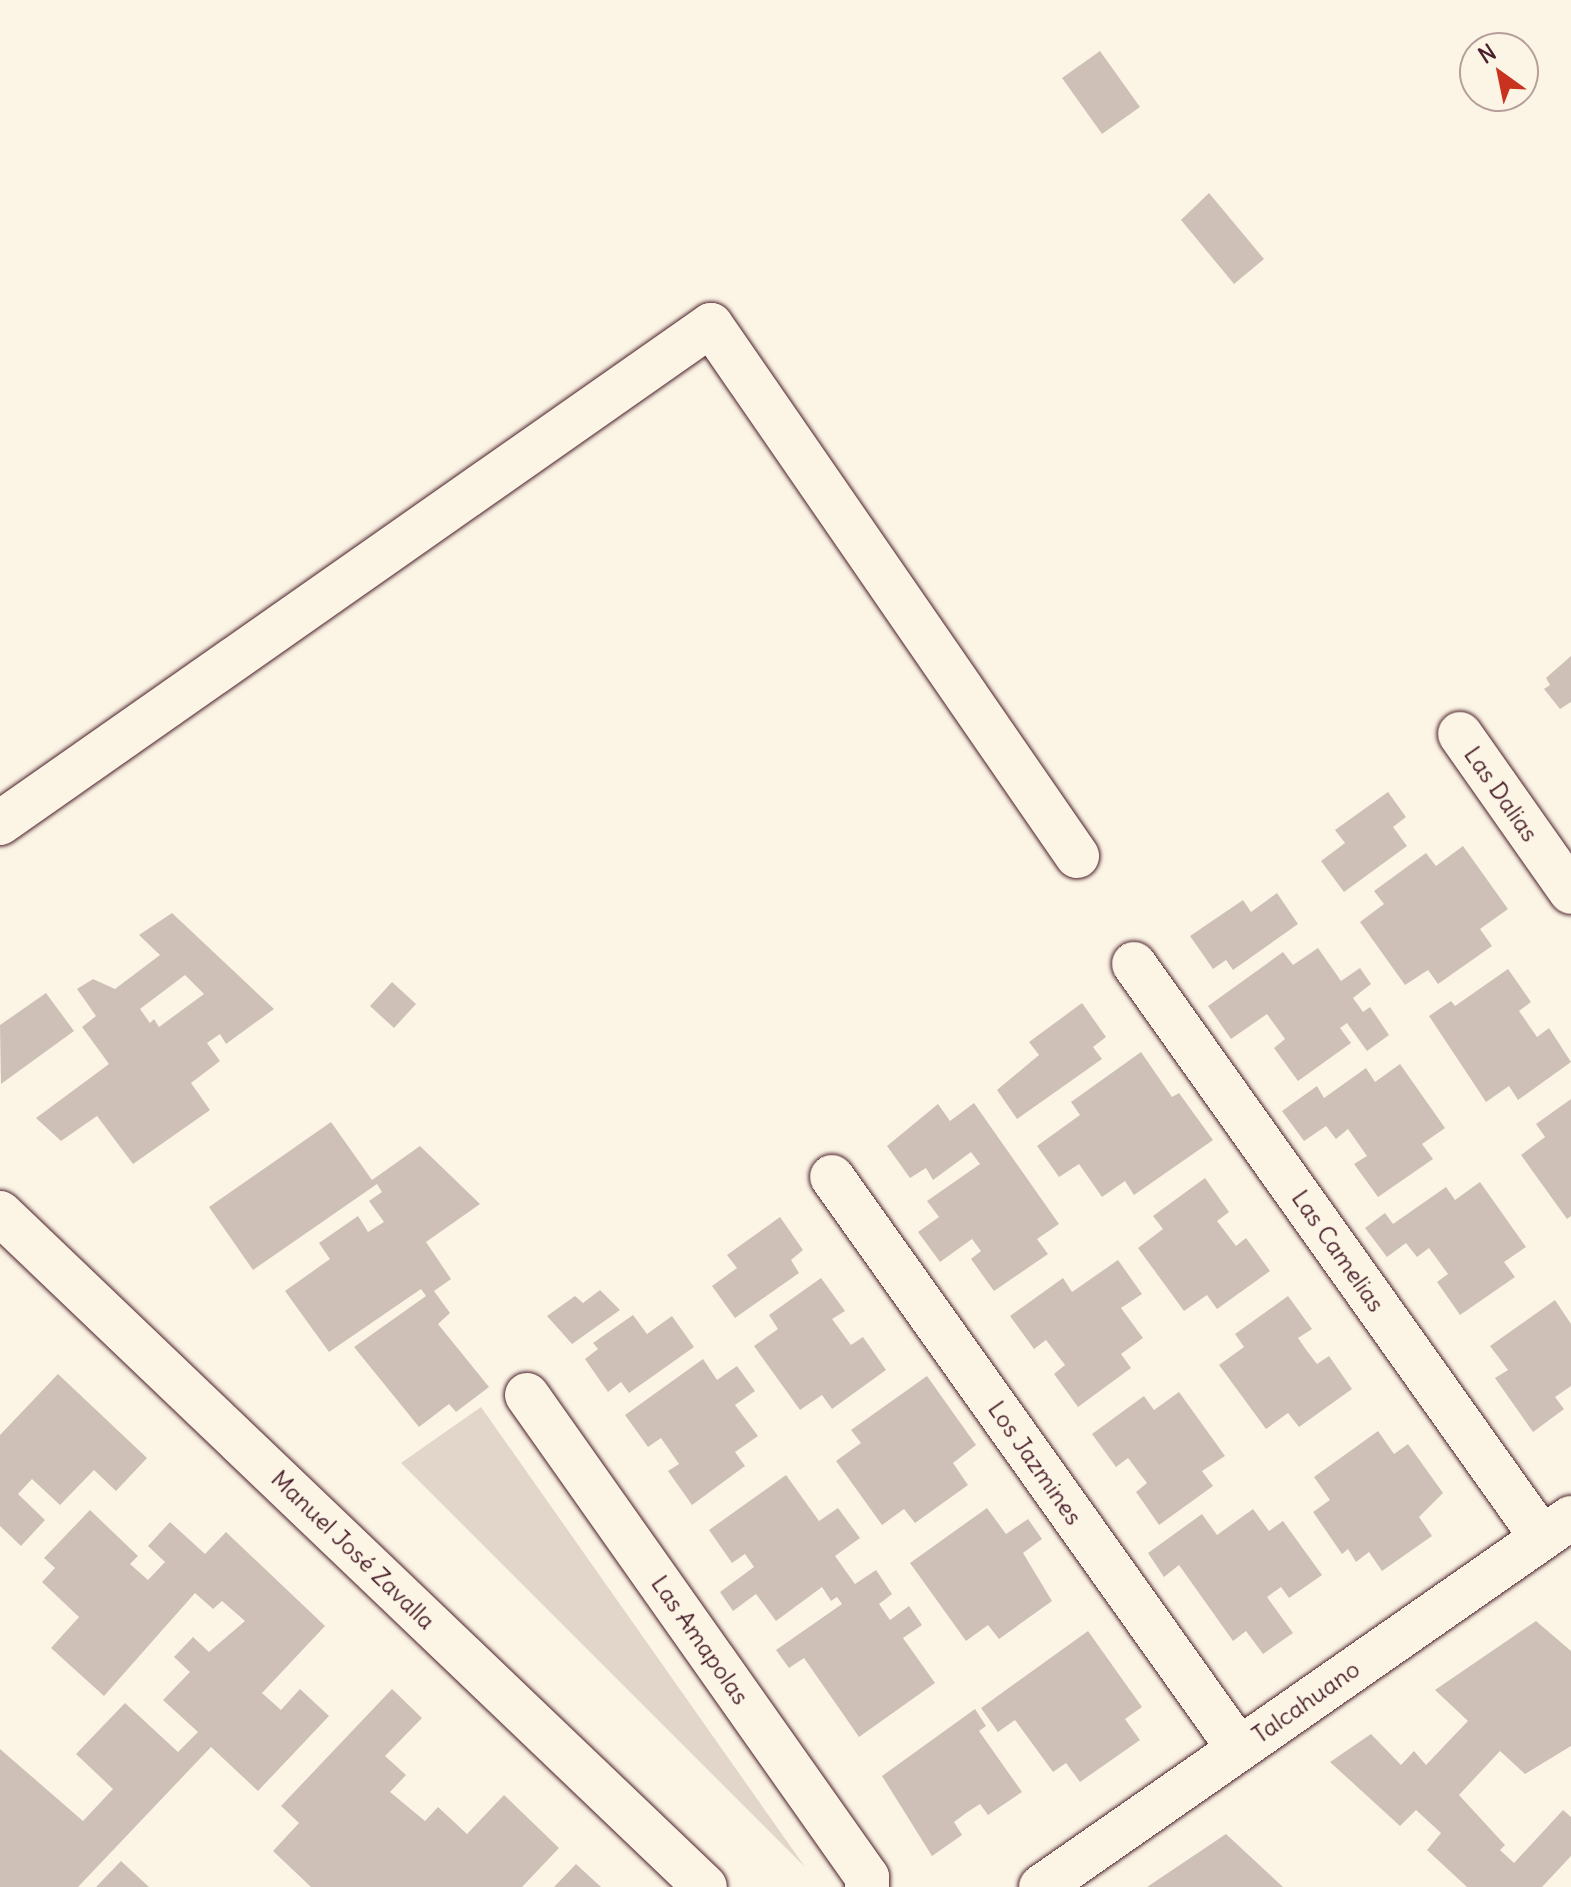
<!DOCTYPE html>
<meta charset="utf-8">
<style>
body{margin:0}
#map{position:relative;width:1571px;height:1887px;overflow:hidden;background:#fcf5e5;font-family:Delius,sans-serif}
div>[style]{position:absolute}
.green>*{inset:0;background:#e2d5ca}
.building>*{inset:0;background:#cfc0b7}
.roads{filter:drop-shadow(0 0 2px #4a1f2b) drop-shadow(0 0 2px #4a1f2b)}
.minor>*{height:44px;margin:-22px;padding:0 22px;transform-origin:22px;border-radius:22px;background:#fcf5e5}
span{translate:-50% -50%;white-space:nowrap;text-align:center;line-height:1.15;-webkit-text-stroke:7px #fcf5e5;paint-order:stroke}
.street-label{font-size:24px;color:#4a1f2b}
.north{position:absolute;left:1459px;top:32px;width:80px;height:80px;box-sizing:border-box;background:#fcf5e5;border:2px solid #b59f9b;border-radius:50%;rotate:327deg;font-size:22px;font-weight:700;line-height:32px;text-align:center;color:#4a1f2b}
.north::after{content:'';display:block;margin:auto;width:28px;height:36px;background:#c8321e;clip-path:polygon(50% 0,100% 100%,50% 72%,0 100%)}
</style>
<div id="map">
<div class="green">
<i style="clip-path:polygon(481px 1407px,805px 1867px,401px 1463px)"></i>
</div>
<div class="building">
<i style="clip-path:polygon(1100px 51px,1140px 107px,1102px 134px,1062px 78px)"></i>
<i style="clip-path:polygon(1209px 193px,1264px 259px,1234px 284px,1181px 220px)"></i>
<i style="clip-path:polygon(1571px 656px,1571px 702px,1560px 709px,1544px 689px,1550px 685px,1546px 678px)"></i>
<i style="clip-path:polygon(1388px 792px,1406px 817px,1393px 827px,1407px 846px,1344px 892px,1321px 861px,1345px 843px,1335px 830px)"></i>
<i style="clip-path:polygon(1463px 846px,1508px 909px,1480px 929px,1492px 946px,1438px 984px,1428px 970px,1405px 985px,1360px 922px,1384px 904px,1374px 891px,1426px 853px,1436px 866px)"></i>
<i style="clip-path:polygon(1277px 893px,1298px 924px,1233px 970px,1226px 960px,1213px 969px,1190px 936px,1243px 900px,1251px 912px)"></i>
<i style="clip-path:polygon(evenodd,172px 913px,274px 1009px,226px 1044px,220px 1034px,207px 1043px,220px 1061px,191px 1083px,210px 1110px,133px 1164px,97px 1116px,61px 1141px,36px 1118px,109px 1064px,82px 1027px,96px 1016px,77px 989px,93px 979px,115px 989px,160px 955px,139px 935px,172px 913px,185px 975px,204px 994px,159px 1027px,154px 1019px,150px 1023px,140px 1009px,185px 975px)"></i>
<i style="clip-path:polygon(1318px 948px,1341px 981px,1360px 968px,1371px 984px,1353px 998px,1363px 1012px,1370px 1007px,1389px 1035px,1367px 1051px,1347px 1023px,1340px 1028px,1351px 1043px,1298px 1081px,1274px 1048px,1285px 1039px,1267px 1014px,1231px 1039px,1208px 1006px,1283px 952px,1293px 965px)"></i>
<i style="clip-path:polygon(1508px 969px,1531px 1002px,1519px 1011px,1537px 1037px,1549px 1028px,1571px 1062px,1518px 1100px,1509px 1086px,1486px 1102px,1429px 1016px,1451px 1001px,1455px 1006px)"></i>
<i style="clip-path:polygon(392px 982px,416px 1004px,394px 1028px,370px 1006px)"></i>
<i style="clip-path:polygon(46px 993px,74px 1031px,1px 1084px,0 1025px)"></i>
<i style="clip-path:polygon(1082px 1003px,1106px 1037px,1093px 1047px,1102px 1059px,1017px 1119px,997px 1090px,1039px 1055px,1029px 1042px)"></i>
<i style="clip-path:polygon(1141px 1052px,1172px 1097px,1179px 1093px,1213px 1140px,1134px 1195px,1125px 1181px,1102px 1197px,1079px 1164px,1059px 1177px,1037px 1146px,1080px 1115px,1071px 1102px)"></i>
<i style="clip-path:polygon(1400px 1064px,1445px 1128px,1422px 1144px,1433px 1159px,1378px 1197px,1354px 1164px,1367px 1156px,1348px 1129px,1336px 1139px,1326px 1126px,1304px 1141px,1282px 1111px,1317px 1086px,1324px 1098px,1366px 1068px,1375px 1082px)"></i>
<i style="clip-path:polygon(1571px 1099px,1571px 1216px,1567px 1219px,1521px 1155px,1545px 1137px,1536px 1124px)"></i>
<i style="clip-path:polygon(974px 1103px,1059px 1224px,1037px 1239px,1048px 1254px,994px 1291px,971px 1259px,981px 1251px,972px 1239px,940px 1262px,918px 1232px,939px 1217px,927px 1201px,980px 1164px,971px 1152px,933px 1180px,926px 1168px,910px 1178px,887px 1146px,938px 1104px,950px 1121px)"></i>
<i style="clip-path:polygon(331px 1122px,372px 1180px,420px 1146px,480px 1204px,426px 1242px,451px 1279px,434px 1291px,450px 1313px,438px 1324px,489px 1387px,456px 1412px,449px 1404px,419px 1427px,354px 1347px,426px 1296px,421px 1289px,329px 1352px,285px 1291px,330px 1259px,319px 1243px,358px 1216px,368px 1232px,384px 1222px,369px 1201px,382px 1192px,377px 1184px,253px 1270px,209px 1207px)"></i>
<i style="clip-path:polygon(1205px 1178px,1229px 1212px,1217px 1221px,1236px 1246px,1246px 1238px,1270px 1271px,1217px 1309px,1207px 1295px,1184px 1311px,1138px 1248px,1163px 1229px,1153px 1216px)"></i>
<i style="clip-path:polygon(1480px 1182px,1526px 1247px,1504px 1262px,1515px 1277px,1460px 1315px,1437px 1282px,1448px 1274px,1429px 1248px,1417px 1257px,1406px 1243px,1387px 1257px,1365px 1228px,1385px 1213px,1393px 1224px,1446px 1187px,1455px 1200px)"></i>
<i style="clip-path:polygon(780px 1217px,803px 1250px,791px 1260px,799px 1273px,735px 1318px,712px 1286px,737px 1268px,727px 1255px)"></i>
<i style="clip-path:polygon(1118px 1260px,1142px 1294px,1121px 1308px,1143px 1338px,1121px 1354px,1131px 1368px,1078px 1407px,1054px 1374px,1065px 1365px,1046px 1340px,1034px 1349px,1010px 1316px,1063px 1278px,1072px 1292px)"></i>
<i style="clip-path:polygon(821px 1278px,845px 1311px,832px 1319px,851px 1345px,863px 1337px,886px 1370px,832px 1409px,822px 1395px,800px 1410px,754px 1346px,778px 1329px,769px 1315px)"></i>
<i style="clip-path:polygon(600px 1290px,620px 1310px,572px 1344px,547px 1316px,575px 1296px,583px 1303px)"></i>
<i style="clip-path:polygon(1288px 1296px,1312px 1329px,1298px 1338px,1307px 1351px,1317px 1364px,1329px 1356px,1352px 1389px,1299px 1427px,1288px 1413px,1266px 1429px,1219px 1365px,1244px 1347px,1235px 1334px)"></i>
<i style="clip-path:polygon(1555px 1300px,1571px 1324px,1571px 1386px,1555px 1397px,1564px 1409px,1533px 1432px,1495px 1378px,1508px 1370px,1490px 1346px)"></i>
<i style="clip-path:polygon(633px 1315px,647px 1334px,672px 1316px,694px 1347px,629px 1393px,621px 1382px,608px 1392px,585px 1359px,598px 1349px,593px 1343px)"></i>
<i style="clip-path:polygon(703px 1359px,717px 1380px,737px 1366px,755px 1391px,735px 1405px,758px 1436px,735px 1452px,745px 1466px,692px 1505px,668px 1471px,679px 1464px,661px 1438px,648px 1447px,625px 1415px)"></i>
<i style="clip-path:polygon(58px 1374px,147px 1458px,116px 1491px,94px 1470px,60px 1505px,32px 1479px,18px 1494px,45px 1520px,21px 1546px,0 1526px,0 1435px)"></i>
<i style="clip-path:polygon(927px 1376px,976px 1445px,953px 1463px,968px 1485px,915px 1523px,904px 1509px,882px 1525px,836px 1461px,861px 1443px,851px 1430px)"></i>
<i style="clip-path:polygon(1179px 1392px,1225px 1456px,1202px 1471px,1213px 1486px,1159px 1525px,1136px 1492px,1147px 1483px,1128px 1458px,1116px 1467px,1092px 1434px,1144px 1396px,1154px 1410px)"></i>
<i style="clip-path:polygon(1378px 1431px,1394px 1454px,1408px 1444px,1443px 1493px,1419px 1517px,1432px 1536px,1382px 1571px,1369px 1552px,1356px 1562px,1348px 1549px,1342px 1554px,1313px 1512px,1330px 1500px,1314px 1477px)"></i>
<i style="clip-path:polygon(786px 1475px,819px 1521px,838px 1508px,860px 1538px,835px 1556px,855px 1584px,876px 1570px,892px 1594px,879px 1604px,890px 1620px,909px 1606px,922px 1625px,903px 1638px,935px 1683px,859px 1737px,804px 1658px,789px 1668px,776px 1650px,842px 1604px,837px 1597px,831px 1601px,822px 1587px,776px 1621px,756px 1594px,733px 1611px,720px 1592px,754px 1567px,745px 1554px,732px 1563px,709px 1530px)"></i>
<i style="clip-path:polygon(987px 1508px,1006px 1534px,1028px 1519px,1042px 1539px,1023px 1553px,1052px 1601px,999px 1639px,988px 1625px,966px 1641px,910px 1563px)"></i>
<i style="clip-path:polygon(1253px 1509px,1269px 1531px,1283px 1521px,1322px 1575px,1289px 1598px,1281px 1587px,1267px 1597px,1293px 1633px,1263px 1654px,1246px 1631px,1233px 1641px,1179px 1565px,1164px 1577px,1148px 1553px,1202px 1514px,1217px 1535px)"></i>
<i style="clip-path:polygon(90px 1510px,138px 1556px,130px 1564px,148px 1580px,165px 1562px,148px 1546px,170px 1522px,205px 1554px,226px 1532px,325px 1626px,262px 1693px,281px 1710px,300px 1689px,329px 1716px,258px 1791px,211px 1747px,78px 1887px,0 1887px,0 1749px,83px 1821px,113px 1789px,76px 1754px,125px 1703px,178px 1752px,198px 1732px,163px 1700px,190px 1672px,174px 1657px,193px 1637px,209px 1652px,245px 1621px,222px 1601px,213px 1609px,195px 1593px,104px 1696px,51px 1648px,79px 1617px,42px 1582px,55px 1568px,44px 1558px)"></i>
<i style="clip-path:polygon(1536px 1621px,1571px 1651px,1571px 1746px,1525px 1774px,1500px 1751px,1459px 1795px,1505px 1845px,1500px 1850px,1514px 1863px,1563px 1810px,1571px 1817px,1571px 1856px,1542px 1887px,1467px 1887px,1427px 1850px,1441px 1833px,1416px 1810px,1400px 1826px,1330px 1762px,1371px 1734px,1401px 1765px,1414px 1751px,1426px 1765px,1468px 1721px,1435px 1690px)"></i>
<i style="clip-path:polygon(1088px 1631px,1142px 1707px,1125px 1719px,1140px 1740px,1080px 1782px,1066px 1763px,1053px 1772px,1015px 1720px,998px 1732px,981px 1708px)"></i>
<i style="clip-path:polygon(392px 1689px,422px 1718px,385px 1756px,406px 1775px,390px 1792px,425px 1821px,438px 1807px,467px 1834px,504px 1795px,559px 1848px,522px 1887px,311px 1887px,273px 1851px,299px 1823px,281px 1806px)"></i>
<i style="clip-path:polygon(975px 1709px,986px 1726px,979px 1731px,1022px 1792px,988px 1815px,980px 1804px,966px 1813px,954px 1822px,962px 1835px,932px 1856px,882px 1776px)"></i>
<i style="clip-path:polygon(1226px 1834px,1283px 1887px,1147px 1887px)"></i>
<i style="clip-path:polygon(121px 1861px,149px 1887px,96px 1887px)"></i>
<i style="clip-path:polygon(576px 1864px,601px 1887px,554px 1887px)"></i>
</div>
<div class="roads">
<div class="minor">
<i style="left:1460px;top:734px;width:193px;rotate:54.9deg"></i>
<i style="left:0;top:823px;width:868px;rotate:-35.01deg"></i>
<i style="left:711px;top:325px;width:645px;rotate:55.42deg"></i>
<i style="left:1134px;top:964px;width:704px;rotate:54.59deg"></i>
<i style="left:832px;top:1177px;width:702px;rotate:54.57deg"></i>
<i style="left:0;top:1213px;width:975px;rotate:43.71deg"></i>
<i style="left:527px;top:1395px;width:590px;rotate:54.8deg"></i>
<i style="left:867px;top:1877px;width:10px;rotate:90deg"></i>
<i style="left:1041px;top:1887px;width:646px;rotate:-34.85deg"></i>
</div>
</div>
<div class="street-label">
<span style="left:1501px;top:794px;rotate:55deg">Las Dalias</span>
<span style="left:1338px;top:1251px;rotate:55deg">Las Camelias</span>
<span style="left:1035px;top:1463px;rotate:55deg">Los Jazmines</span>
<span style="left:353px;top:1550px;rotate:44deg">Manuel José Zavalla</span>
<span style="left:700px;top:1640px;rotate:55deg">Las Amapolas</span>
<span style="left:1306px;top:1702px;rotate:-35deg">Talcahuano</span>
</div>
<div class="north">N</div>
</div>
